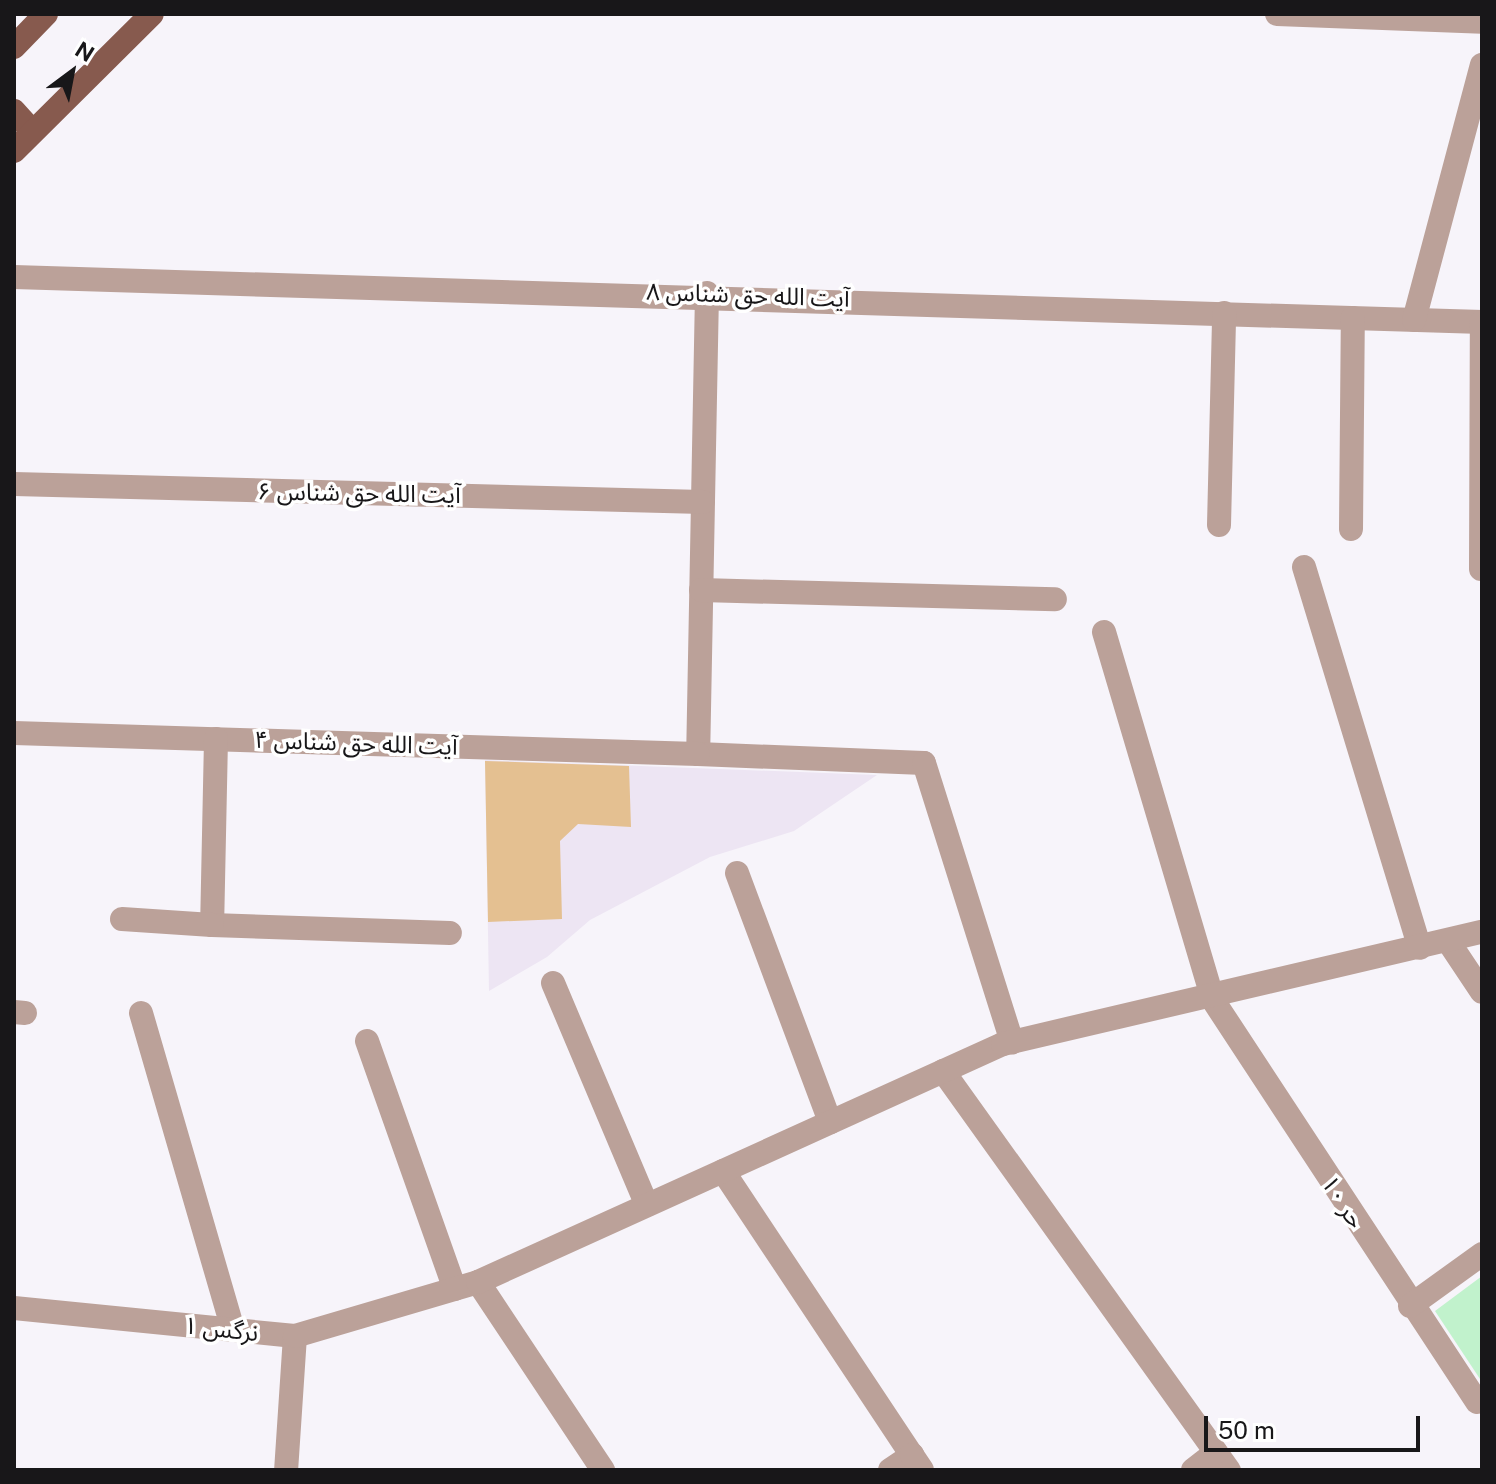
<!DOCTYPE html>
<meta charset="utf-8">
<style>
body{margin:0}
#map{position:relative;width:1496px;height:1484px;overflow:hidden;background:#f7f4fa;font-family:"Public Sans","Noto Sans Arabic",sans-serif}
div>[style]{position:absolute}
.built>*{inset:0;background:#ede5f3}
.green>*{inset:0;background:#c1f2cc}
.building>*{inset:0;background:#e4c091}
.street>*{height:24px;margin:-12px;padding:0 12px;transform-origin:12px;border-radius:12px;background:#bba199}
.primary>*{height:24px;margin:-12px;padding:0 12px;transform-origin:12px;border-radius:12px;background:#875a4e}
span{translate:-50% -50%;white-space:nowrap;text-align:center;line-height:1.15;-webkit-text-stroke:7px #fff;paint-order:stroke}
.street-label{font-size:24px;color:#181719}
.frame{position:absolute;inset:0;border:16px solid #181719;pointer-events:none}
.north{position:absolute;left:32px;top:32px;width:80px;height:80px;-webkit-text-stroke:6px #fff;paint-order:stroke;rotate:32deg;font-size:22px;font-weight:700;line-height:32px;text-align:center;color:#181719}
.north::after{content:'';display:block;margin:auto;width:28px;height:36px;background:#181719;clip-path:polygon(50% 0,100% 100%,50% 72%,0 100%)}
.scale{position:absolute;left:1204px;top:1416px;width:216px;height:36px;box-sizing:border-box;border:4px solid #181719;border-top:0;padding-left:10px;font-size:24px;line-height:28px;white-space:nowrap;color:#181719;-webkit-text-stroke:6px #fff;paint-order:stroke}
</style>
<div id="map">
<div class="built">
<i style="clip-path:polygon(485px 760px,877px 775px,794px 831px,710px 857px,590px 920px,547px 957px,489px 991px)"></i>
</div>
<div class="green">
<i style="clip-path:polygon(1482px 1276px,1482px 1382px,1435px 1311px)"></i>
</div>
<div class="building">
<i style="clip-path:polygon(485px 761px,629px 766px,631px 827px,578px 824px,560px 841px,562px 919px,488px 922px)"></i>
</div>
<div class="street">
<i style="left:1277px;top:14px;width:205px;rotate:2.2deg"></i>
<i style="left:14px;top:277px;width:1469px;rotate:1.76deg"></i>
<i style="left:707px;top:293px;width:461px;rotate:91.1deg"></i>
<i style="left:698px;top:754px;width:226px;rotate:2.3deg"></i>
<i style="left:924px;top:763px;width:293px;rotate:72.5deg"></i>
<i style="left:1414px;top:320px;width:264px;rotate:-75.1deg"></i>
<i style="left:14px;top:484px;width:689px;rotate:1.5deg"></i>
<i style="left:1219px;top:525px;width:212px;rotate:-88.6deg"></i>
<i style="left:1351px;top:529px;width:211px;rotate:-89.5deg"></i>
<i style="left:1304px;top:567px;width:398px;rotate:73.1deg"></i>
<i style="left:1481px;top:569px;width:247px;rotate:-89.8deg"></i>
<i style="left:701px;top:590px;width:354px;rotate:1.5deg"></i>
<i style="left:1104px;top:632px;width:384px;rotate:73.5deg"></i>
<i style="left:1213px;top:1000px;width:481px;rotate:56.7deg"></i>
<i style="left:14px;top:733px;width:684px;rotate:1.76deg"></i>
<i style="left:216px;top:739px;width:186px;rotate:91.2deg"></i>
<i style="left:212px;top:925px;width:238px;rotate:1.9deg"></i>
<i style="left:737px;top:873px;width:266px;rotate:69.5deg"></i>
<i style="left:122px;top:919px;width:90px;rotate:3.8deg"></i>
<i style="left:1448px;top:941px;width:61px;rotate:56.3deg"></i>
<i style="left:553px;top:983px;width:241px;rotate:67.1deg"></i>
<i style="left:14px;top:1012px;width:11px;rotate:5deg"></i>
<i style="left:141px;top:1013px;width:330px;rotate:73.8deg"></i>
<i style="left:367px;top:1041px;width:263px;rotate:70.5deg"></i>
<i style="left:943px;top:1071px;width:491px;rotate:54.4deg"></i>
<i style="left:723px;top:1171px;width:341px;rotate:56.4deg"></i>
<i style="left:478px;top:1282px;width:226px;rotate:56.4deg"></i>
<i style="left:1410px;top:1306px;width:89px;rotate:-35.8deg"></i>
<i style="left:14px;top:1308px;width:282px;rotate:5.7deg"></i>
<i style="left:295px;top:1336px;width:134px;rotate:93.8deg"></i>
<i style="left:295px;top:1336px;width:191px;rotate:-16.4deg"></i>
<i style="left:478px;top:1282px;width:576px;rotate:-24.39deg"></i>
<i style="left:1003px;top:1044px;width:492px;rotate:-13.2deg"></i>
<i style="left:890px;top:1470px;width:27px;rotate:-34deg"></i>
<i style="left:912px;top:1455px;width:18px;rotate:56deg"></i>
<i style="left:1193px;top:1470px;width:29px;rotate:-38deg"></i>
</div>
<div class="primary">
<i style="left:14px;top:47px;width:46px;rotate:-45.9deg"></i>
<i style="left:14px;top:111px;width:27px;rotate:48deg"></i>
<i style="left:14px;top:151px;width:194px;rotate:-44.8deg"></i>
</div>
<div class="street-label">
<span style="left:748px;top:295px;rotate:2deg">آیت الله حق شناس ۸</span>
<span style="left:359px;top:493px;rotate:1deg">آیت الله حق شناس ۶</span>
<span style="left:356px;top:743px;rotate:2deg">آیت الله حق شناس ۴</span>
<span style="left:1343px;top:1202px;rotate:57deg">حر ۱۰</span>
<span style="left:221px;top:1329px;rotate:6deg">نرگس ۱</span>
</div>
<div class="frame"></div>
<div class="north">N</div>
<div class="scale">50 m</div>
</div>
